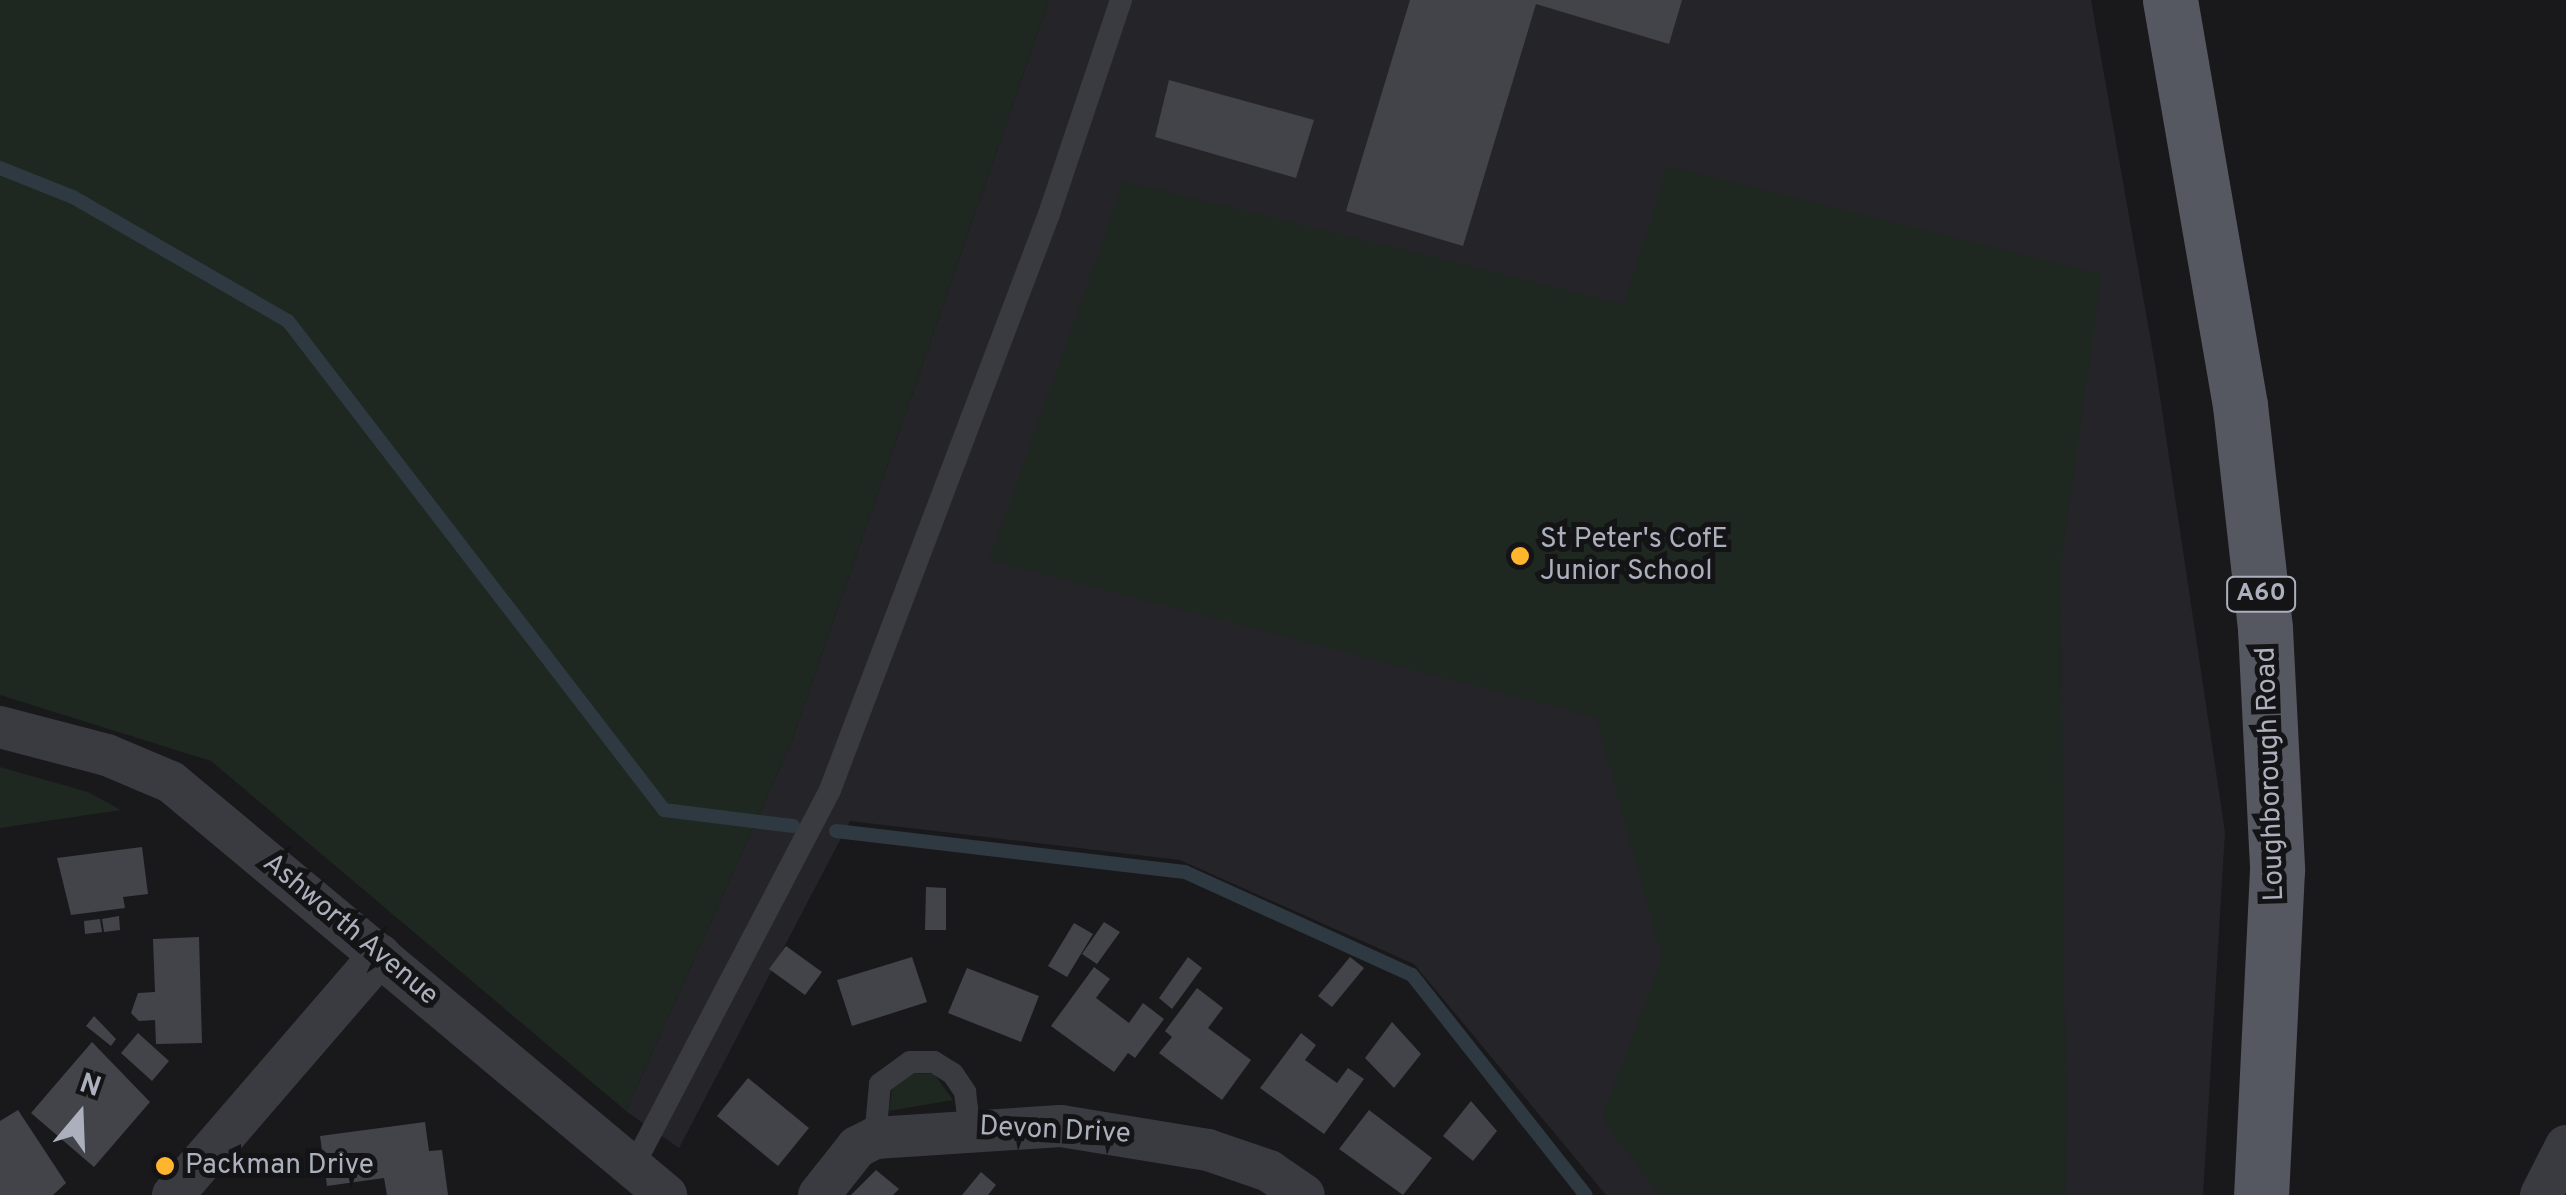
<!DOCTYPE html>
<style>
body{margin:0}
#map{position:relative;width:2566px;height:1195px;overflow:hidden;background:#19191c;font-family:Overpass,sans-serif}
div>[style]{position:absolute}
.built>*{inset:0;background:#252529}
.green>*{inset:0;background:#1e2720}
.stream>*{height:14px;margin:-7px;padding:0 7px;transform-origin:7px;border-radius:7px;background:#2e3941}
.building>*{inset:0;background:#434449}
.lane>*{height:22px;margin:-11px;padding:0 11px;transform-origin:11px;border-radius:11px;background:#3a3b41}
.street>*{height:42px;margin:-21px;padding:0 21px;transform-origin:21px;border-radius:21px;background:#3a3b41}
.primary>*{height:55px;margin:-27.5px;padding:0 27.5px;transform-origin:27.5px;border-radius:27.5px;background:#555860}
.dots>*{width:28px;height:28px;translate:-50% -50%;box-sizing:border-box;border:5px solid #141417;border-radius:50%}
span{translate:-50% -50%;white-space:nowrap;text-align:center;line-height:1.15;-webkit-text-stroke:10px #141417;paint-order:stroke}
.shield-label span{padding:2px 8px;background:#141417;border:2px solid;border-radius:8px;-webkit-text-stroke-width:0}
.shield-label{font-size:25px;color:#abb0bc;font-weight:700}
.poi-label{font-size:28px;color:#abb0bc}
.left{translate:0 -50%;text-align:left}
.street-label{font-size:28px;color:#abb0bc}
.north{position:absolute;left:30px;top:1065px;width:100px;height:100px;-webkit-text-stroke:8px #141417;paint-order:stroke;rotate:19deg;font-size:28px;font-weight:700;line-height:40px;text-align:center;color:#abb0bc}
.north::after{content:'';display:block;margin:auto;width:35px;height:45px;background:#abb0bc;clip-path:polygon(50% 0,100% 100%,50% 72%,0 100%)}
</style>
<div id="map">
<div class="built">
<i style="clip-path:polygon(1049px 0,2091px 0,2156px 370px,2225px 832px,2203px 1195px,1606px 1195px,1414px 964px,1180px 860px,850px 821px,679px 1148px,626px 1111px,791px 743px)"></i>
</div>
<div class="green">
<i style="clip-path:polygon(0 0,1049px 0,791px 743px,626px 1111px,211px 761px,0 695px)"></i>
<i style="clip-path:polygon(1668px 166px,2102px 274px,2061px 563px,2066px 1195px,1659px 1195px,1602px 1118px,1662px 958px,1596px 717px,989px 560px,1124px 181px,1623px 304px)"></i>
<i style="clip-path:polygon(0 767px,88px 792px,121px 810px,0 828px)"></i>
<i style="clip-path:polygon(912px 1073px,934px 1074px,953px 1100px,889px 1111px,892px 1089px)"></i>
</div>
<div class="stream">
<i style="left:0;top:168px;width:79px;rotate:21.7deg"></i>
<i style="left:73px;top:197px;width:248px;rotate:30deg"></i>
<i style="left:288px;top:321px;width:617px;rotate:52.44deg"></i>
<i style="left:664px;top:810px;width:130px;rotate:7.1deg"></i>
<i style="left:836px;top:831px;width:351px;rotate:6.7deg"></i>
<i style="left:1185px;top:872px;width:249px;rotate:24.4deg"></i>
<i style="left:1412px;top:975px;width:280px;rotate:51.7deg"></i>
</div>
<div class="building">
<i style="clip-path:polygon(1410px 0,1682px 0,1669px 44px,1536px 4px,1463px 246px,1346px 211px)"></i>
<i style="clip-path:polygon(1169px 80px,1314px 120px,1296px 178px,1155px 137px)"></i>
<i style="clip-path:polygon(142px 847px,148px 894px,123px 897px,125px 908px,71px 915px,57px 858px)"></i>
<i style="clip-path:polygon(926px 887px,946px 888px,946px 930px,925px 930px)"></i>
<i style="clip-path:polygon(119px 916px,120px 930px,104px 932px,102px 919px)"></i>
<i style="clip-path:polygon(100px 919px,102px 932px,85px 934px,84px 921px)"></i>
<i style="clip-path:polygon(1104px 922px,1120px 932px,1097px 964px,1082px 954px)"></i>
<i style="clip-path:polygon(1074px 923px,1093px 934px,1067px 977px,1048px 966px)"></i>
<i style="clip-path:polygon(199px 937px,202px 1043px,156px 1044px,155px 1020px,139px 1021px,131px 1013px,138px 993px,155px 992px,153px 939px)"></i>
<i style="clip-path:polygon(786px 946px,822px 972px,805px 995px,769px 969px)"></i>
<i style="clip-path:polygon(912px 957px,927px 1002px,852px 1026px,837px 980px)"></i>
<i style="clip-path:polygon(1188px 957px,1202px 968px,1172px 1009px,1159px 998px)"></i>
<i style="clip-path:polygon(1350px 957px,1364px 968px,1332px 1007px,1318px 996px)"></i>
<i style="clip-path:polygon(1094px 967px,1110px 979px,1096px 998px,1129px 1023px,1143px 1003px,1164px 1019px,1135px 1058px,1128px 1053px,1114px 1072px,1051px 1026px)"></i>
<i style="clip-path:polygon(967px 968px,1039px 996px,1021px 1042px,948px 1013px)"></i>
<i style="clip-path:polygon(1197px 988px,1223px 1008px,1208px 1028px,1251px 1060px,1222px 1100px,1159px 1053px,1172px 1037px,1165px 1031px)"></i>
<i style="clip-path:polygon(94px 1016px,116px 1039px,111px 1046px,86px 1026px)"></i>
<i style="clip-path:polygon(1392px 1022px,1421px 1054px,1394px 1088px,1365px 1058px)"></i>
<i style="clip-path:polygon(138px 1033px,169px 1061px,152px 1081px,121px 1053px)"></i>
<i style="clip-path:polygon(1301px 1033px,1316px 1045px,1305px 1060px,1337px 1083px,1348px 1068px,1364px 1079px,1324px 1134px,1260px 1088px)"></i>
<i style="clip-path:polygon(92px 1042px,150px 1102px,94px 1167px,31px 1113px)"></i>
<i style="clip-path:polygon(748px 1078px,809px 1128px,778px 1166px,717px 1116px)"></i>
<i style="clip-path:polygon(1471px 1101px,1497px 1131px,1473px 1161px,1443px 1136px)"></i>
<i style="clip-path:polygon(18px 1110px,66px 1183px,53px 1195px,0 1195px,0 1121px)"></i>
<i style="clip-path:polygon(1369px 1110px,1432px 1158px,1403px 1195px,1339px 1149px)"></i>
<i style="clip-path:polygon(425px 1122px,429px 1151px,442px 1150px,448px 1195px,387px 1195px,384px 1178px,327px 1186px,320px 1136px)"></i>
<i style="clip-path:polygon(876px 1170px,899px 1189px,893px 1195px,851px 1195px)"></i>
<i style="clip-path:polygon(981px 1172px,996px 1185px,988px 1195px,962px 1195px)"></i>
</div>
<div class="lane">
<i style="left:875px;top:1138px;width:54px;rotate:-84.7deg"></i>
<i style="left:880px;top:1084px;width:37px;rotate:-36deg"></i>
<i style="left:910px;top:1062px;width:24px"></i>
<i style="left:934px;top:1062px;width:22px;rotate:32deg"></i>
<i style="left:953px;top:1074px;width:22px;rotate:56deg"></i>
<i style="left:965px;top:1092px;width:35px;rotate:83deg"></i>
<i style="left:633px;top:1167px;width:425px;rotate:-62.4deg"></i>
<i style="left:830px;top:790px;width:616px;rotate:-69.18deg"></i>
<i style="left:1049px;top:214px;width:226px;rotate:-71.4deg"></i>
</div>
<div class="street">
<i style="left:0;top:727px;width:111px;rotate:14.7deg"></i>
<i style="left:107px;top:755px;width:69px;rotate:22.9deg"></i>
<i style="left:171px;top:782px;width:645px;rotate:39.84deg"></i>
<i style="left:173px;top:1195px;width:317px;rotate:-49.2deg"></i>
<i style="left:819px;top:1195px;width:61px;rotate:-51.6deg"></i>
<i style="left:857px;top:1147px;width:20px;rotate:-27deg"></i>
<i style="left:875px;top:1138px;width:186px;rotate:-3.7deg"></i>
<i style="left:1061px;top:1126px;width:149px;rotate:9.3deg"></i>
<i style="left:1208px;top:1150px;width:65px;rotate:19deg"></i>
<i style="left:1269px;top:1171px;width:42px;rotate:34.4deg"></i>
<i style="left:2541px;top:1195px;width:55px;rotate:-63deg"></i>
</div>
<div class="primary">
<i style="left:2170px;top:0;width:411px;rotate:80.2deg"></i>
<i style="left:2240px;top:405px;width:225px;rotate:83.6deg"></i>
<i style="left:2265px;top:629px;width:241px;rotate:87.1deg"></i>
<i style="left:2277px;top:870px;width:325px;rotate:92.8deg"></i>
</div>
<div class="dots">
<i style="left:1520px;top:556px;background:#ffb52e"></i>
<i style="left:165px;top:1166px;background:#ffb52e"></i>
</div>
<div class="shield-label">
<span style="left:2261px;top:594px">A60</span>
</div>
<div class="poi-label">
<span class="left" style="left:1540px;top:556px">St Peter's CofE<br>Junior School</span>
<span class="left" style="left:185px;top:1166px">Packman Drive</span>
</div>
<div class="street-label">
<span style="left:2271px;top:774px;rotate:-92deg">Loughborough Road</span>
<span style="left:350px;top:930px;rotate:40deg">Ashworth Avenue</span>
<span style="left:1055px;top:1131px;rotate:3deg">Devon Drive</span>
</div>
<div class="north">N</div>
</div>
